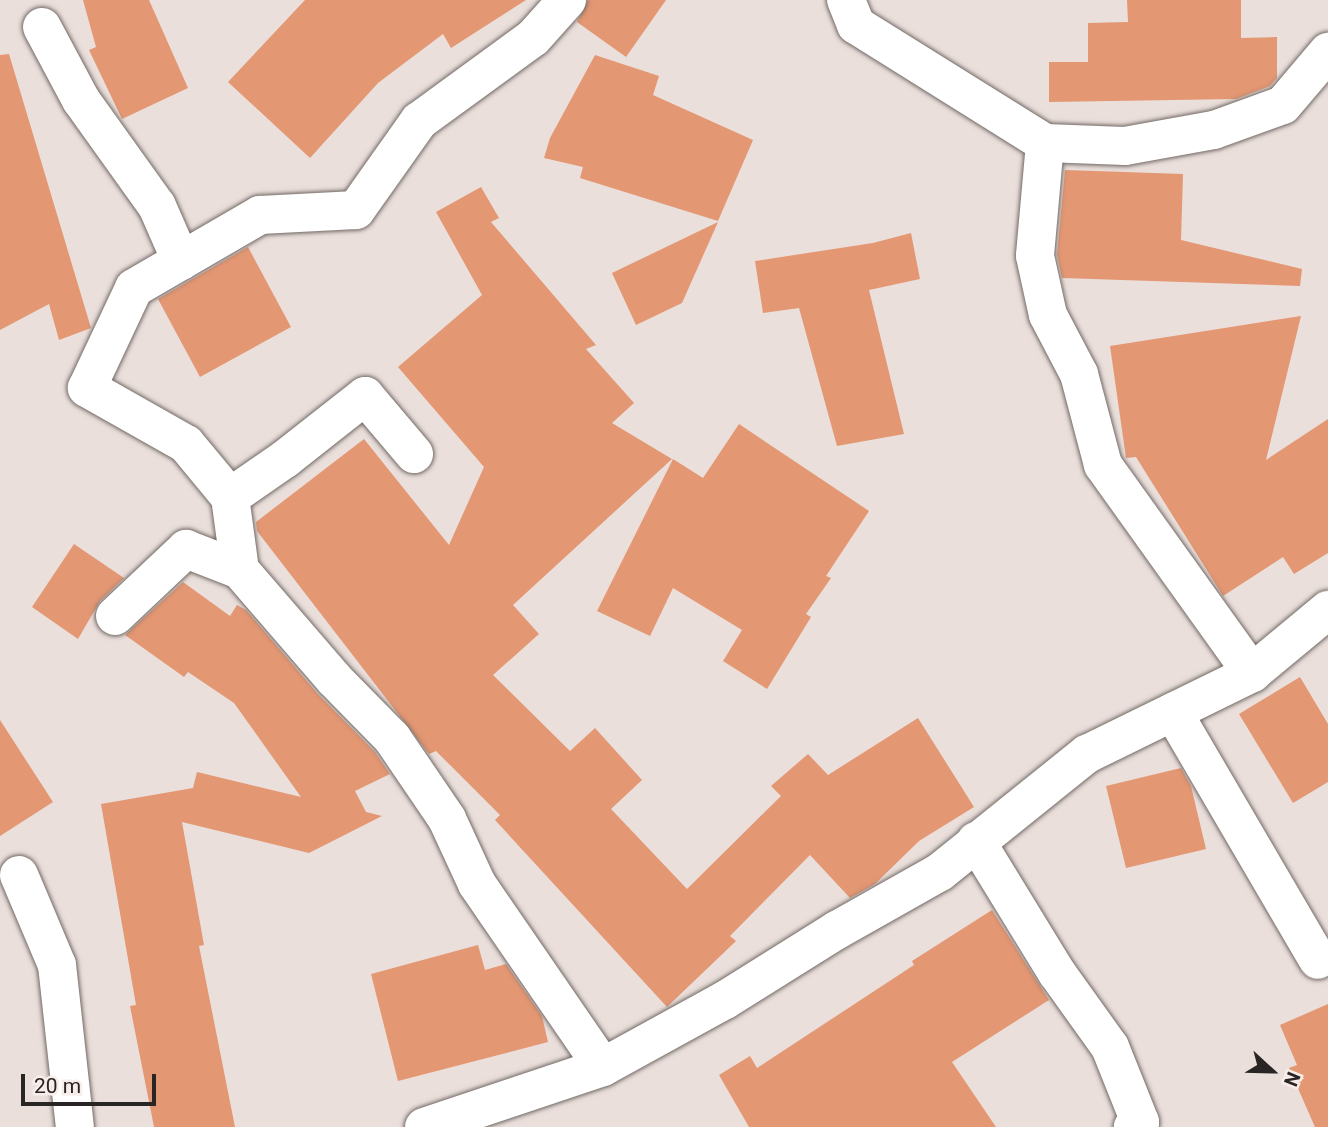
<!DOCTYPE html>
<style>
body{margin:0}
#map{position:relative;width:1328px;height:1127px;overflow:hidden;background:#eadfdb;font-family:Roboto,sans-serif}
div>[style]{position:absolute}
.building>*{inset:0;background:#e39773}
.roads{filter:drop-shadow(0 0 2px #726965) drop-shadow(0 0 2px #726965)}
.minor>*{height:38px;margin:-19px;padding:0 19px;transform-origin:19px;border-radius:19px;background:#fff}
span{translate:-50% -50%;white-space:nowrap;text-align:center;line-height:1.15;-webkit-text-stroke:6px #f8ede8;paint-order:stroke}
.north{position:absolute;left:1237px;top:1036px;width:70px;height:70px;-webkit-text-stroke:5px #f8ede8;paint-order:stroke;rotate:112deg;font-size:19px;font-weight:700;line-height:28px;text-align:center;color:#292524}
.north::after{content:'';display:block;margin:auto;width:24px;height:32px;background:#292524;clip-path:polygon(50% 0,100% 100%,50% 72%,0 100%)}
.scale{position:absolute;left:21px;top:1074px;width:135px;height:32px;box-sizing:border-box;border:4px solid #292524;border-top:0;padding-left:9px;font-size:21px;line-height:24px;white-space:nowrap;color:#292524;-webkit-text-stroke:5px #f8ede8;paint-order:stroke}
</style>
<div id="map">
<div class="building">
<i style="clip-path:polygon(83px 0,149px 0,188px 88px,122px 119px,89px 50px,96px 47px)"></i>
<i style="clip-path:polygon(305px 0,526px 0,451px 48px,443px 34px,378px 83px,310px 158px,228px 82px)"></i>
<i style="clip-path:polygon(588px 0,666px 0,626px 57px,577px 22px)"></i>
<i style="clip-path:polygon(1127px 0,1241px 0,1241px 38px,1277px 37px,1277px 78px,1270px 86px,1236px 99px,1049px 102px,1049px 62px,1088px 62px,1088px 23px,1128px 22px)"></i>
<i style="clip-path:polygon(9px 54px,91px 328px,59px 340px,49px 304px,0 330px,0 55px)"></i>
<i style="clip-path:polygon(595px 55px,659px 76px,653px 95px,753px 140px,718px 221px,580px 178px,583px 167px,544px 158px,550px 138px)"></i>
<i style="clip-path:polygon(1065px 170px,1183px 174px,1181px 240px,1302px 269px,1300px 286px,1062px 278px,1057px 255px)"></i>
<i style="clip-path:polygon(481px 187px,499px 218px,491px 222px,596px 345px,586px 349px,634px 403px,612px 423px,672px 459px,513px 605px,539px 634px,493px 675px,570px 751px,595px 728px,642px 780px,611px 809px,687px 889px,781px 796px,771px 786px,808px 754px,828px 775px,918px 718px,974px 807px,919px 841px,875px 884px,850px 898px,810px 855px,730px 936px,736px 941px,667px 1007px,495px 820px,500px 815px,436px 751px,429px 754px,257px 531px,256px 522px,364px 439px,449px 545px,484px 467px,398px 367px,482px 295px,436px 212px)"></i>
<i style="clip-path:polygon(718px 222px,682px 303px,636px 325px,612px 273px)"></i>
<i style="clip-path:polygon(911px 233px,920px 279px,869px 290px,904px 434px,837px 446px,799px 308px,763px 313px,755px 261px,873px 243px)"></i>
<i style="clip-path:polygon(248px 247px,291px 327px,200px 377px,158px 299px)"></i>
<i style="clip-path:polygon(1301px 316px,1266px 460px,1328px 419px,1328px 553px,1294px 574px,1283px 557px,1223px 596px,1136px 457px,1126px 458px,1110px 346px)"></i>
<i style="clip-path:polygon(739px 424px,869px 511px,826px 576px,831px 578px,806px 614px,811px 617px,767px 689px,723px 661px,742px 630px,673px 588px,650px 636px,597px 611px,673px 459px,703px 478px)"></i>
<i style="clip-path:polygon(74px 544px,124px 578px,100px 601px,78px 639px,32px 607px)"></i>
<i style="clip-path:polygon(183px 582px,230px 616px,237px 605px,246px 610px,317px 693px,375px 752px,390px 774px,355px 791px,366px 812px,382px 816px,309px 853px,182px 822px,204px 945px,199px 946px,235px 1127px,154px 1127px,130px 1006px,136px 1005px,101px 804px,193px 788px,197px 772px,301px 797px,234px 703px,188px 672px,184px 677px,125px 635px)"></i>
<i style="clip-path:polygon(1300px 677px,1328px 724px,1328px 782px,1293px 803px,1239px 714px)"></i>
<i style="clip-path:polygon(0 720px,53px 802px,0 836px)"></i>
<i style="clip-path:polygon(1181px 768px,1191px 786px,1206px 849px,1126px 868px,1106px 786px)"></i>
<i style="clip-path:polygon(992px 910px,1049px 1000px,952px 1062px,996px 1127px,749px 1127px,719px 1075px,750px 1056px,757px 1068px,914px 965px,912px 961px)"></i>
<i style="clip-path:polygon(478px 945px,485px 970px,506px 964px,542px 1016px,548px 1042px,398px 1081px,371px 974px)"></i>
<i style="clip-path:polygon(1328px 1004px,1328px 1127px,1315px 1127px,1289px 1068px,1297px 1065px,1280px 1025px)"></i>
</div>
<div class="roads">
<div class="minor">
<i style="left:846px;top:0;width:27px;rotate:68deg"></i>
<i style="left:856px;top:25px;width:223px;rotate:32deg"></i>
<i style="left:1045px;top:143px;width:113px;rotate:95.1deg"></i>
<i style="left:1035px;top:256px;width:60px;rotate:77.6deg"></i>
<i style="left:1048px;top:315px;width:67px;rotate:62.3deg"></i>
<i style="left:1079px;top:374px;width:94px;rotate:75.2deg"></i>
<i style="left:1103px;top:465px;width:256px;rotate:54.4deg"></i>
<i style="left:42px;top:27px;width:83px;rotate:61.9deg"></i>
<i style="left:81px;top:100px;width:130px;rotate:54.4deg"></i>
<i style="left:157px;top:206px;width:60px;rotate:66.4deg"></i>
<i style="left:1045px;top:143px;width:80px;rotate:2.1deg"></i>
<i style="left:1125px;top:146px;width:90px;rotate:-10.2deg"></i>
<i style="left:1214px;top:130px;width:73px;rotate:-19.9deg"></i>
<i style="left:1283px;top:105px;width:70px;rotate:-49.7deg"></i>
<i style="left:230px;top:497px;width:67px;rotate:-34.6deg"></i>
<i style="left:285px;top:459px;width:102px;rotate:-38.2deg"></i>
<i style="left:365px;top:396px;width:76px;rotate:49.8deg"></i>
<i style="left:240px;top:570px;width:74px;rotate:-97.8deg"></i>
<i style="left:230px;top:497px;width:69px;rotate:-129.7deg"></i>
<i style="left:186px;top:444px;width:114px;rotate:-150.5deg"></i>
<i style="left:87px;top:388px;width:110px;rotate:-64.8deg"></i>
<i style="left:134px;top:288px;width:146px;rotate:-30.1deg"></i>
<i style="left:260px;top:215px;width:96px;rotate:-3deg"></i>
<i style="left:356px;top:210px;width:109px;rotate:-54.7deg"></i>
<i style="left:419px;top:121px;width:141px;rotate:-36.1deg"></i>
<i style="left:533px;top:38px;width:51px;rotate:-48.2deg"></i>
<i style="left:115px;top:616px;width:98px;rotate:-43.3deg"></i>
<i style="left:186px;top:549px;width:58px;rotate:21.3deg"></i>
<i style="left:240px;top:570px;width:144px;rotate:49.2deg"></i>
<i style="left:334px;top:679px;width:83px;rotate:45.5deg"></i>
<i style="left:392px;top:738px;width:98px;rotate:55.8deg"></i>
<i style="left:447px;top:819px;width:72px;rotate:65.2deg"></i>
<i style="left:477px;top:884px;width:222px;rotate:55.5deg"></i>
<i style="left:1173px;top:712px;width:287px;rotate:59.7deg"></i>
<i style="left:976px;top:841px;width:155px;rotate:58.5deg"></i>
<i style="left:1057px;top:973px;width:91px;rotate:54.4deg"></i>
<i style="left:1110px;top:1047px;width:81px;rotate:68.2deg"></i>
<i style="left:1140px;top:1122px;width:9px;rotate:144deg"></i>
<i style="left:19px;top:875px;width:98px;rotate:67.1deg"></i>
<i style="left:57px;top:965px;width:163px;rotate:83.7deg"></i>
<i style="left:424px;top:1127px;width:189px;rotate:-18.5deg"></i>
<i style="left:603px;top:1067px;width:139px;rotate:-28.8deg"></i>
<i style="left:725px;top:1000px;width:132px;rotate:-32deg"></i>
<i style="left:837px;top:930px;width:118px;rotate:-29.4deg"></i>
<i style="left:940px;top:872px;width:189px;rotate:-38.8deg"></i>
<i style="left:1087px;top:754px;width:184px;rotate:-26.1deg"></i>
<i style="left:1252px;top:673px;width:99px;rotate:-39.7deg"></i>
</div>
</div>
<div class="north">N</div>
<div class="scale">20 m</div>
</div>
